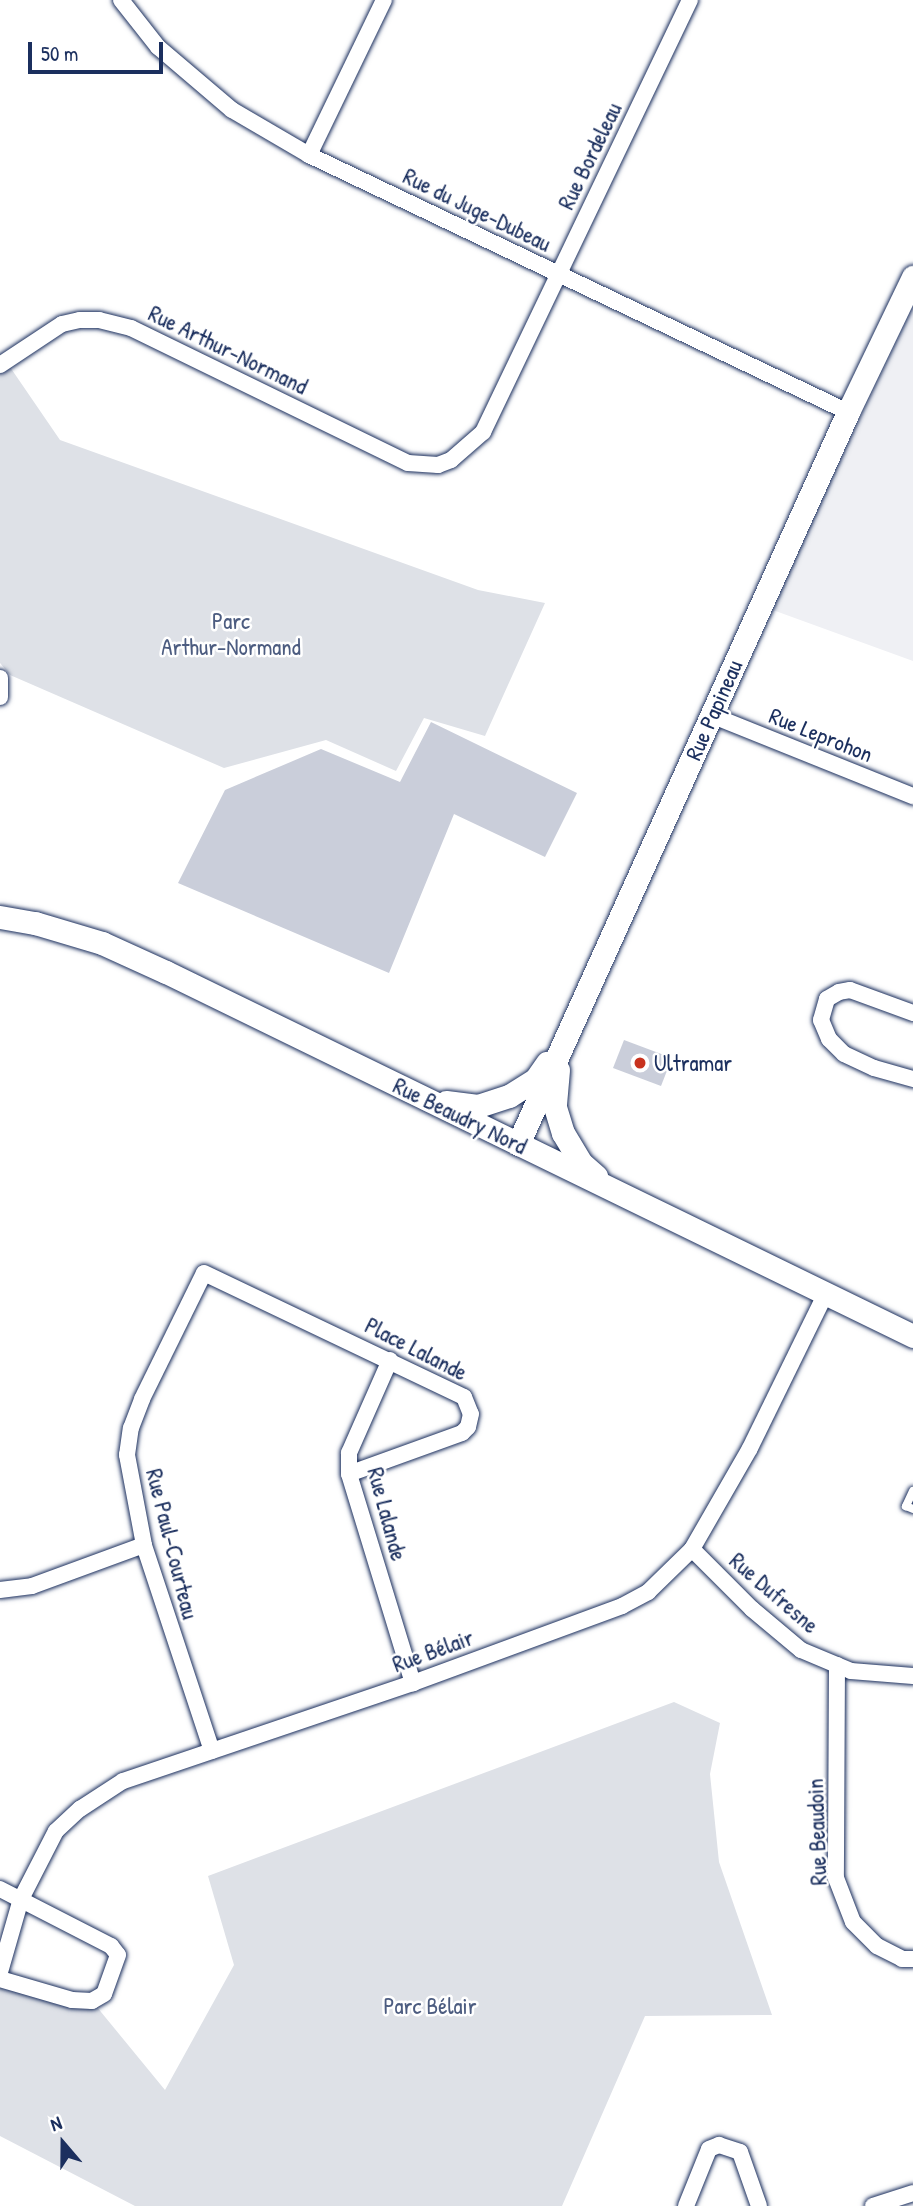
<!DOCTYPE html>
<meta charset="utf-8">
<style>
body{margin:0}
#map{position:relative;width:913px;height:2206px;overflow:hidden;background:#fff;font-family:"Patrick Hand",sans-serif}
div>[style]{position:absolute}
.built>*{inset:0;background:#eff0f4}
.green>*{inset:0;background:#dee1e7}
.building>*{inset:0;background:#caceda}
.roads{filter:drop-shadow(0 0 2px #1b2f5e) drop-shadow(0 0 2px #1b2f5e)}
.lane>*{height:8px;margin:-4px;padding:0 4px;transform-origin:4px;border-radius:4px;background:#fff}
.street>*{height:16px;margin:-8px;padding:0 8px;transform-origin:8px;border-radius:8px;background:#fff}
.secondary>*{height:23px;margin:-11.5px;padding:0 11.5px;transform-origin:11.5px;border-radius:11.5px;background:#fff}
.dots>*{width:19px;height:19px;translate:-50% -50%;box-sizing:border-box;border:4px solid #fff;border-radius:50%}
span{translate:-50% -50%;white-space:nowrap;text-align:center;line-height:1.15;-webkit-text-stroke:5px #fff;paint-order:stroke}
.street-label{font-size:23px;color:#1b2f5e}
.park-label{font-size:23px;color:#4c5c80}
.poi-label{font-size:23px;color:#1b2f5e}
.left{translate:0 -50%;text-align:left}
.north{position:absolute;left:28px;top:2108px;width:70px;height:70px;-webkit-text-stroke:5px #fff;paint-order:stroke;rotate:340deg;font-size:19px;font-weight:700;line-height:28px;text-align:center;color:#1b2f5e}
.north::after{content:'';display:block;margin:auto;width:24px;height:32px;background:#1b2f5e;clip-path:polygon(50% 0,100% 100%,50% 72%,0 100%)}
.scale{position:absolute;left:28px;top:42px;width:135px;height:32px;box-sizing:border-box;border:4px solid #1b2f5e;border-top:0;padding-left:9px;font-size:21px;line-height:24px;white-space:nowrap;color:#1b2f5e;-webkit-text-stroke:5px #fff;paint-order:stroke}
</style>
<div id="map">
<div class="built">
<i style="clip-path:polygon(913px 307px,913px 661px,770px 609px)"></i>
</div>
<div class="green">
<i style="clip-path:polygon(10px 367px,60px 440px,478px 590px,545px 603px,485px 736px,424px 718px,396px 771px,326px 740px,224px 768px,10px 675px,0 663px,0 374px)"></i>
<i style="clip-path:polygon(674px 1702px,720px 1723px,710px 1774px,719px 1862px,772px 2015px,645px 2016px,562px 2206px,135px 2206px,0 2136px,0 1979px,92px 2001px,165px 2090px,234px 1965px,208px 1876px)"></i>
</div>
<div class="building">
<i style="clip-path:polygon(431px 722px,577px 793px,545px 857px,454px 814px,389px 973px,178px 883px,225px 790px,321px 749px,400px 782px)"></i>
<i style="clip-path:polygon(624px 1040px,672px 1058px,661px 1086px,613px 1068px)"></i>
</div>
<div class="roads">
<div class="lane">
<i style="left:913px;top:1491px;width:17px;rotate:115deg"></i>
<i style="left:906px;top:1506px;width:8px;rotate:23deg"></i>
</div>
<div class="street">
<i style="left:121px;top:0;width:60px;rotate:51.8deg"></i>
<i style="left:158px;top:47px;width:97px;rotate:40.4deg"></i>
<i style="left:232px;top:110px;width:89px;rotate:30.3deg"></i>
<i style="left:309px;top:155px;width:597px;rotate:25.49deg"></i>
<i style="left:309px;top:155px;width:172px;rotate:-64.2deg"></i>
<i style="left:0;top:365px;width:74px;rotate:-33.5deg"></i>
<i style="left:62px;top:324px;width:18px;rotate:-13deg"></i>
<i style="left:80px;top:320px;width:19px"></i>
<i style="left:99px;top:320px;width:33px;rotate:14deg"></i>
<i style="left:131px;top:328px;width:308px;rotate:26deg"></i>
<i style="left:408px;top:463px;width:30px;rotate:4deg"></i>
<i style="left:438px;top:465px;width:14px;rotate:-21deg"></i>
<i style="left:451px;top:460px;width:43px;rotate:-41.2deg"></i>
<i style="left:483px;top:432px;width:479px;rotate:-64.4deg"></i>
<i style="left:0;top:678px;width:19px;rotate:90deg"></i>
<i style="left:711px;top:715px;width:218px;rotate:21.9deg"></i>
<i style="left:913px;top:1013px;width:67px;rotate:-159.9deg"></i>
<i style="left:850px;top:990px;width:11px;rotate:170deg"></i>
<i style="left:839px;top:992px;width:14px;rotate:150deg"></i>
<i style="left:827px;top:999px;width:22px;rotate:106deg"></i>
<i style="left:821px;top:1020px;width:21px;rotate:67deg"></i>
<i style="left:829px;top:1039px;width:21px;rotate:45deg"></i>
<i style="left:844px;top:1054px;width:33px;rotate:25deg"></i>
<i style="left:874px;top:1068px;width:41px;rotate:15.8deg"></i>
<i style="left:390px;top:1360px;width:102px;rotate:113.8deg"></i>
<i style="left:349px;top:1453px;width:21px;rotate:90deg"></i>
<i style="left:349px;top:1474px;width:219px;rotate:73deg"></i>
<i style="left:692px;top:1549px;width:85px;rotate:45deg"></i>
<i style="left:752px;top:1609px;width:64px;rotate:39.9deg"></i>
<i style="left:801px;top:1650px;width:54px;rotate:22.8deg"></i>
<i style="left:851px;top:1671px;width:62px;rotate:4.6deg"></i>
<i style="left:0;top:1590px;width:32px;rotate:-7deg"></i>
<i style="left:32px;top:1586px;width:119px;rotate:-20.1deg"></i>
<i style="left:837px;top:1665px;width:213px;rotate:90.3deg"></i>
<i style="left:836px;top:1878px;width:47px;rotate:68.9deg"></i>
<i style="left:853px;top:1922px;width:34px;rotate:45deg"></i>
<i style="left:877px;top:1946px;width:28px;rotate:27deg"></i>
<i style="left:902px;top:1959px;width:11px"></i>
<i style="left:212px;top:1751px;width:217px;rotate:-108.3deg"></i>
<i style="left:144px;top:1545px;width:92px;rotate:-100.7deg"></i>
<i style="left:127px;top:1455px;width:27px;rotate:-82deg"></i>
<i style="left:131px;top:1428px;width:31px;rotate:-69deg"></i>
<i style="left:142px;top:1399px;width:140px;rotate:-63.8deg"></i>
<i style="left:204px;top:1273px;width:288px;rotate:25.5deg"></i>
<i style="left:464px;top:1397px;width:18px;rotate:68deg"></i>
<i style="left:471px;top:1414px;width:13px;rotate:103deg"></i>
<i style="left:468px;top:1427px;width:8px;rotate:135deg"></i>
<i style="left:462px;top:1433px;width:120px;rotate:160.1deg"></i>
<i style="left:0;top:1889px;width:125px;rotate:27.2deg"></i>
<i style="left:111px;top:1946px;width:11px;rotate:52deg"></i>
<i style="left:118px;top:1955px;width:41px;rotate:109.7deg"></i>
<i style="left:104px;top:1994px;width:14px;rotate:150deg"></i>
<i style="left:92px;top:2001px;width:20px;rotate:-177deg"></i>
<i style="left:72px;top:2000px;width:75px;rotate:-163.7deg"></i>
<i style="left:0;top:1972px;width:76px;rotate:-74deg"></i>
<i style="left:21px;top:1899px;width:76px;rotate:-62.8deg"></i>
<i style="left:56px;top:1831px;width:33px;rotate:-43deg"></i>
<i style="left:80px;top:1809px;width:51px;rotate:-33.1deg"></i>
<i style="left:123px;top:1781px;width:306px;rotate:-18.7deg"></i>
<i style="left:413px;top:1683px;width:223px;rotate:-20.2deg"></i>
<i style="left:622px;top:1606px;width:30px;rotate:-28deg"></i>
<i style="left:648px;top:1592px;width:62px;rotate:-44.3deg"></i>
<i style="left:692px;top:1549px;width:116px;rotate:-60.1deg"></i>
<i style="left:750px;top:1448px;width:173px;rotate:-63.9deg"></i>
<i style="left:686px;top:2206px;width:61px;rotate:-68deg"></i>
<i style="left:709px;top:2149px;width:11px;rotate:-22deg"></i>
<i style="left:719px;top:2145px;width:22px;rotate:18deg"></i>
<i style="left:740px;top:2152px;width:57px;rotate:70.6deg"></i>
<i style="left:873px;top:2206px;width:42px;rotate:-18deg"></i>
</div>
<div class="secondary">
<i style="left:0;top:917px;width:36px;rotate:10deg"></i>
<i style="left:35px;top:923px;width:70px;rotate:16.6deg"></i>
<i style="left:102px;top:943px;width:70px;rotate:24.4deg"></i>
<i style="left:166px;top:972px;width:831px;rotate:25.98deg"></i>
<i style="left:558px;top:1070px;width:37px;rotate:95deg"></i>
<i style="left:555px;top:1107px;width:27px;rotate:73deg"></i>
<i style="left:563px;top:1133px;width:35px;rotate:59deg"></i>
<i style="left:581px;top:1163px;width:20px;rotate:41deg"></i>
<i style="left:446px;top:1102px;width:32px;rotate:7deg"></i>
<i style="left:478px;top:1106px;width:33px;rotate:-18deg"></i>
<i style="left:509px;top:1096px;width:31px;rotate:-32deg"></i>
<i style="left:535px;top:1080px;width:21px;rotate:-55deg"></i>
<i style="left:518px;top:1144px;width:803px;rotate:-65.73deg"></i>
<i style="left:848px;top:412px;width:150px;rotate:-64.3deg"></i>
</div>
</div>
<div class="dots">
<i style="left:640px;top:1063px;background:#c8321e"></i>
</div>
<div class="street-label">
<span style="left:590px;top:156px;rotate:-64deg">Rue Bordeleau</span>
<span style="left:477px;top:210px;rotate:26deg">Rue du Juge-Dubeau</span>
<span style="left:228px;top:350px;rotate:26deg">Rue Arthur-Normand</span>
<span style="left:714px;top:710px;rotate:-66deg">Rue Papineau</span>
<span style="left:821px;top:735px;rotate:22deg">Rue Leprohon</span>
<span style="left:460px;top:1116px;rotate:26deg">Rue Beaudry Nord</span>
<span style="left:416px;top:1349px;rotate:27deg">Place Lalande</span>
<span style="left:387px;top:1514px;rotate:75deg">Rue Lalande</span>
<span style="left:172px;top:1544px;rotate:76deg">Rue Paul-Courteau</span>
<span style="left:774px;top:1593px;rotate:41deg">Rue Dufresne</span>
<span style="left:433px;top:1651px;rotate:-20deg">Rue Bélair</span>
<span style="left:817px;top:1832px;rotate:-92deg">Rue Beaudoin</span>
</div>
<div class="park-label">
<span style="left:231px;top:634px">Parc<br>Arthur-Normand</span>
<span style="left:430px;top:2006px">Parc Bélair</span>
</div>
<div class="poi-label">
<span class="left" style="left:654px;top:1063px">Ultramar</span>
</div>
<div class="north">N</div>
<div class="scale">50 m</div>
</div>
